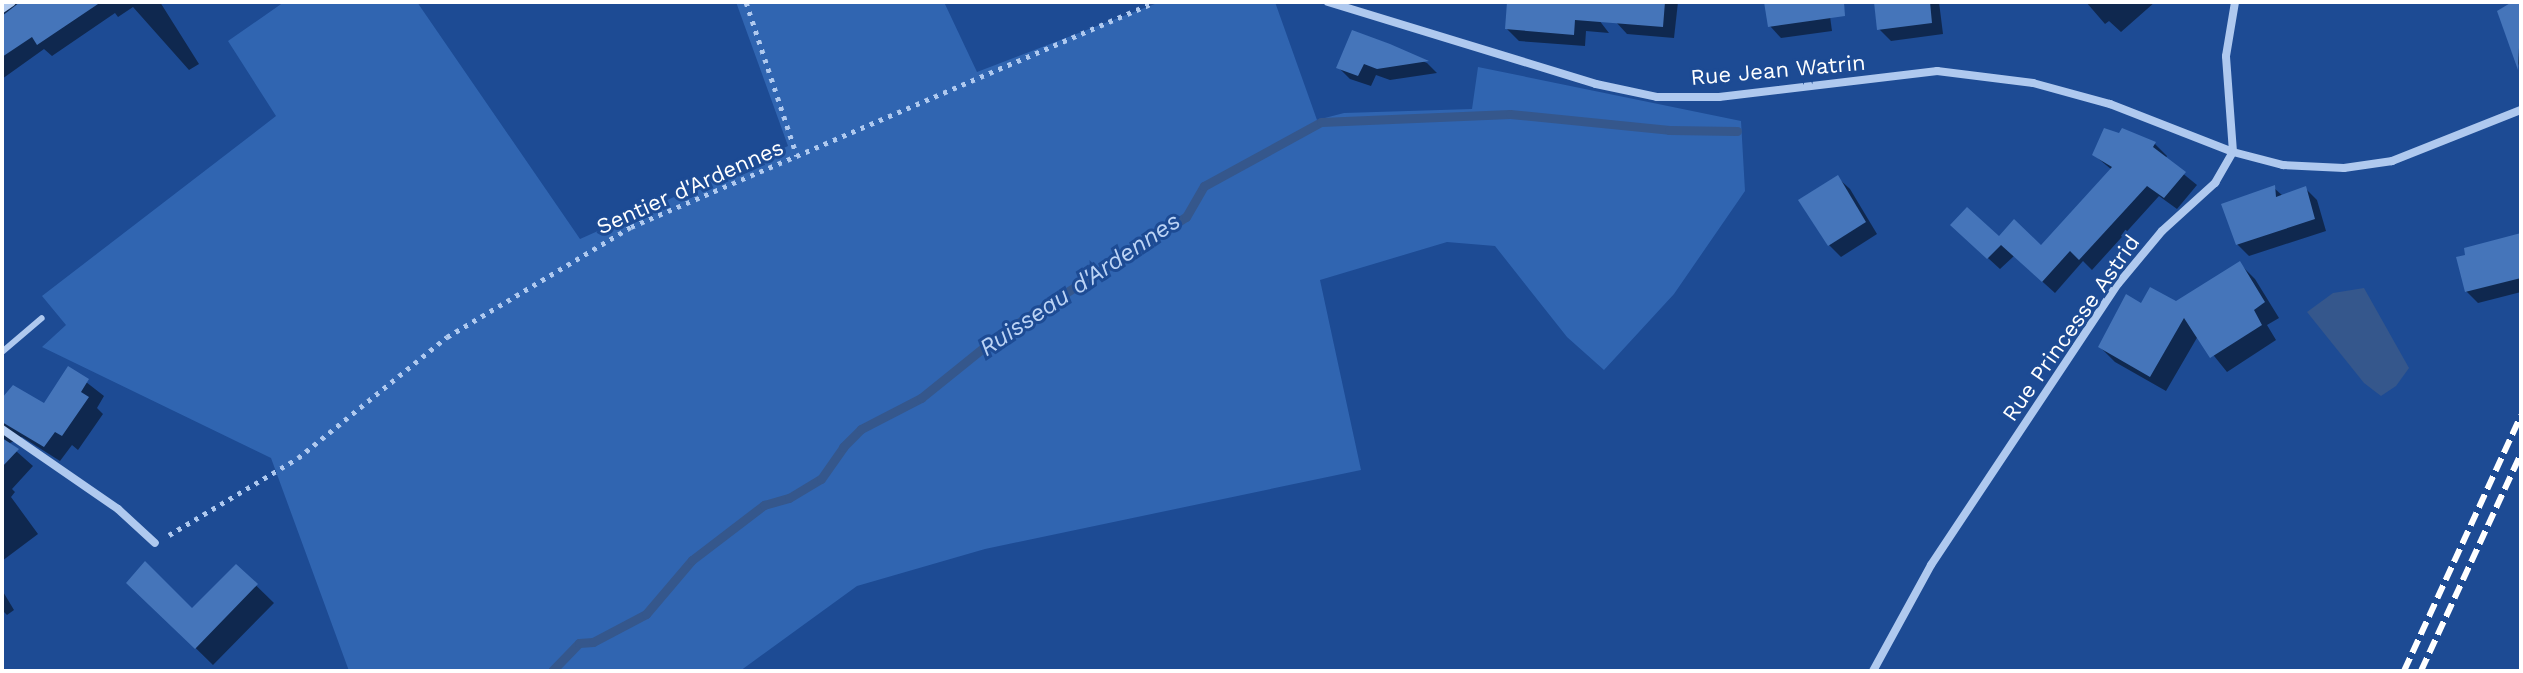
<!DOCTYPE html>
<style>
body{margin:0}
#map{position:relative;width:2523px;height:673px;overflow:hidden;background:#1d4b94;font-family:"Work Sans",sans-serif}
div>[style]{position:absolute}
.green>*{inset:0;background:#3065b1}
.water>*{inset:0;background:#35578c}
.shadow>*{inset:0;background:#0007}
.stream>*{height:9px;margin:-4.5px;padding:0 4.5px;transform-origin:4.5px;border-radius:4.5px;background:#35578c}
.building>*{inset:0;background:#4575ba}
.path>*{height:5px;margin-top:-2.5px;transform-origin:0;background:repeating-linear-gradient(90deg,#afc9ef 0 4px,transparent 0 10px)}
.lane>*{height:6px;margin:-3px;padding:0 3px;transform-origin:3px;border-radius:3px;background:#afc9ef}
.street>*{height:8px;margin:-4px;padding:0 4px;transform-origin:4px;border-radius:4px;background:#afc9ef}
.rail>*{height:6px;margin-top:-3px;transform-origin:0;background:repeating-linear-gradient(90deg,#fff 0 14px,transparent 0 20px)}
span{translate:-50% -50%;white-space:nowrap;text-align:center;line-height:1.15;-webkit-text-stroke:6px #1d4b94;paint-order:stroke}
.street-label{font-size:22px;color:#fff}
.water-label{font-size:24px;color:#bbd3f5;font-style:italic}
.frame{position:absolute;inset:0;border:4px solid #fff;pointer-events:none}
</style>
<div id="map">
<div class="green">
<i style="clip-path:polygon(284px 2px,417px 2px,580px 239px,788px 146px,736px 2px,944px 2px,977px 72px,1160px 2px,1275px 2px,1317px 120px,1344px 113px,1472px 109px,1478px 67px,1741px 121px,1745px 191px,1674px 294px,1604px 370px,1567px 337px,1495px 246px,1447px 242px,1320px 280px,1361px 470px,985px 549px,857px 586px,740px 671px,349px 671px,271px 458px,42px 347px,66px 325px,42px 296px,276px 116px,228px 41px)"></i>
</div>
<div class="water">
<i style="clip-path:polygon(2364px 288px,2409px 368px,2396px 386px,2381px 396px,2364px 383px,2307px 312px,2333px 293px)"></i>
</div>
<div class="shadow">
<i style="clip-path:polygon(2px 2px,160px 2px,199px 64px,189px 70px,133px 7px,118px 17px,115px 13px,52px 56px,44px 49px,2px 79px)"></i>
<i style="clip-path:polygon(1509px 2px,1585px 2px,1609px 33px,1586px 31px,1585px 46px,1519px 41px,1507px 29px)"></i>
<i style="clip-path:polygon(1617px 2px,1678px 2px,1674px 38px,1627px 34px,1616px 22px)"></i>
<i style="clip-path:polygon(1766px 2px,1828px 2px,1832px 31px,1781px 38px,1770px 26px)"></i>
<i style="clip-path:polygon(1876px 2px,1939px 2px,1943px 34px,1891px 41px,1879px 29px)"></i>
<i style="clip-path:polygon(2086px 2px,2155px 2px,2121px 32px,2109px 21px,2105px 24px)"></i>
<i style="clip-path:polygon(2516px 2px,2521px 2px,2521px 71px,2499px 11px)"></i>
<i style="clip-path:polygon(1353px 33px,1427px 63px,1437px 73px,1390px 80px,1376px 75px,1371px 86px,1350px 79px,1338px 67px)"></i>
<i style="clip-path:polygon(2155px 144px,2167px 156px,2165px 159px,2197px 185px,2177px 209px,2159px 196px,2092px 270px,2083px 261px,2055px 293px,2014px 256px,2000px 269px,1965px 237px,1999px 239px,2041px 248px,2112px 170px,2094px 155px)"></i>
<i style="clip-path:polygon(1838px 178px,1850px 189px,1877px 234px,1841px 257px,1829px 245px)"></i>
<i style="clip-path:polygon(2274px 188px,2283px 196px,2305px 188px,2317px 200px,2326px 231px,2249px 256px,2237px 244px)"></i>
<i style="clip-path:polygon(2521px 235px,2521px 292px,2478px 303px,2466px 291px)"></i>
<i style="clip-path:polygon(2240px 264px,2255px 279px,2279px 318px,2267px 325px,2276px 340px,2227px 372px,2198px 336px,2166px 391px,2115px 362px,2100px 347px,2142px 305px,2176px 303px)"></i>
<i style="clip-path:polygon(68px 368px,104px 396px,97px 408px,103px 414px,78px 450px,72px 445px,60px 461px,22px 437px,8px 444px,33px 466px,12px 489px,15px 492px,11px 497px,38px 534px,2px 561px,2px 395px,44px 406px)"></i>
<i style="clip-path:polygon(237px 567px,274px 603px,213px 665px,129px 583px,192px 610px)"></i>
<i style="clip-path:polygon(2px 590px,14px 610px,7px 615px,2px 610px)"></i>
</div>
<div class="stream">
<i style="left:552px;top:671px;width:39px;rotate:-46deg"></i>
<i style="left:579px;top:643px;width:14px;rotate:-4deg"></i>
<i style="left:593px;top:642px;width:60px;rotate:-27.8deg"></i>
<i style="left:646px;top:614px;width:71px;rotate:-49.6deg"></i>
<i style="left:692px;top:560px;width:91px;rotate:-37.4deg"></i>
<i style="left:764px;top:505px;width:26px;rotate:-16deg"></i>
<i style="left:789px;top:498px;width:37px;rotate:-31deg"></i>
<i style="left:821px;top:479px;width:39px;rotate:-55deg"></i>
<i style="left:843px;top:447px;width:25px;rotate:-45deg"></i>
<i style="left:861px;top:429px;width:68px;rotate:-27.3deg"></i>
<i style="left:921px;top:398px;width:100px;rotate:-38.9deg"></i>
<i style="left:999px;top:335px;width:221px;rotate:-32.3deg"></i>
<i style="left:1186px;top:217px;width:36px;rotate:-60deg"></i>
<i style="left:1204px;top:186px;width:133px;rotate:-28.7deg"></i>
<i style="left:1321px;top:122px;width:189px;rotate:-2.4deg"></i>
<i style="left:1510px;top:114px;width:160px;rotate:5.7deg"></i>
<i style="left:1669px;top:130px;width:68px;rotate:0.8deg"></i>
</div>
<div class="building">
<i style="clip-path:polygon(20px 2px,101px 2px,37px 45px,32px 37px,2px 57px,2px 16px)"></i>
<i style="clip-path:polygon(1507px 2px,1665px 2px,1663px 27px,1575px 20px,1574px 35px,1505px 29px)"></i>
<i style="clip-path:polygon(1764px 2px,1844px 2px,1845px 16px,1768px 27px)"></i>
<i style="clip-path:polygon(1874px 2px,1930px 2px,1932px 23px,1877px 30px)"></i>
<i style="clip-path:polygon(2512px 2px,2521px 2px,2518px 70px,2497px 11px)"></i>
<i style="clip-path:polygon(1352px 30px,1390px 44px,1429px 61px,1377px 69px,1364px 64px,1358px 76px,1336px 68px)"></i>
<i style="clip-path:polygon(2104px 128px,2119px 133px,2122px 128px,2156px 142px,2153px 147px,2186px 172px,2164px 198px,2147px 186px,2079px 260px,2070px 251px,2042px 282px,2001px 245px,1987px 259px,1950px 225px,1967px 207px,1999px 236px,2014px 219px,2041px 245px,2112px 167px,2092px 155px)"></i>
<i style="clip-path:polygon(1838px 175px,1866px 222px,1828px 246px,1798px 200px)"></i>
<i style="clip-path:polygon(2275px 185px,2276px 197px,2306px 186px,2315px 219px,2236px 245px,2221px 204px)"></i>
<i style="clip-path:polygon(2521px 233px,2521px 278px,2465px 292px,2456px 257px,2465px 255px,2464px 248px)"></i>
<i style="clip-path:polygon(2240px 261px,2265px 302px,2254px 310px,2262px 325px,2210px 358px,2184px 318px,2150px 377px,2098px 347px,2126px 294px,2141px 303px,2150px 287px,2176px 301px)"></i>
<i style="clip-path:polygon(68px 366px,89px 379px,81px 392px,89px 397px,62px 436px,55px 432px,44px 447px,2px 422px,2px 398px,13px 385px,44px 403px)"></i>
<i style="clip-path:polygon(2px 438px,19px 449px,2px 467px)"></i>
<i style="clip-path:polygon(145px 561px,192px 608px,236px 564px,258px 584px,195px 649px,126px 583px)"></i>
</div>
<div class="path">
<i style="left:746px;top:2px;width:162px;rotate:71.7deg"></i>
<i style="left:169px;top:535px;width:150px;rotate:-30.8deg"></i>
<i style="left:298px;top:458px;width:192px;rotate:-39.1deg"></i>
<i style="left:447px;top:337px;width:214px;rotate:-30.9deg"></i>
<i style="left:631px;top:227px;width:570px;rotate:-23.24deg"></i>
</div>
<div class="lane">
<i style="left:2px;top:352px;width:52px;rotate:-40.4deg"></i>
</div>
<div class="street">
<i style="left:1328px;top:2px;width:280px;rotate:17deg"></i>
<i style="left:1596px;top:84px;width:62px;rotate:12deg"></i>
<i style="left:1657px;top:97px;width:62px"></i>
<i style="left:1719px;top:97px;width:220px;rotate:-6.8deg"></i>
<i style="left:1937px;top:71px;width:97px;rotate:7.1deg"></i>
<i style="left:2033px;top:83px;width:80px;rotate:15.3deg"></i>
<i style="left:2110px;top:104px;width:132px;rotate:21.3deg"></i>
<i style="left:2233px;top:152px;width:52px;rotate:14.6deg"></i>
<i style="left:2283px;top:165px;width:61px;rotate:2.8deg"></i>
<i style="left:2344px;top:168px;width:49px;rotate:-8.3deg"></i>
<i style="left:2392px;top:161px;width:139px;rotate:-21.6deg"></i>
<i style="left:2px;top:9px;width:12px;rotate:-35deg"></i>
<i style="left:2233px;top:152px;width:96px;rotate:-94.2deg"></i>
<i style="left:2226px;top:56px;width:55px;rotate:-80.5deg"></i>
<i style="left:2px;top:429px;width:141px;rotate:34.6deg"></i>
<i style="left:118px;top:509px;width:50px;rotate:42.6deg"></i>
<i style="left:1873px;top:671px;width:121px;rotate:-61.3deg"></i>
<i style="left:1931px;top:565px;width:338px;rotate:-56.4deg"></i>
<i style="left:2118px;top:284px;width:69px;rotate:-50.3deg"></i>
<i style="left:2162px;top:231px;width:72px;rotate:-42.2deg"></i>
<i style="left:2215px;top:183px;width:36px;rotate:-60deg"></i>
</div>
<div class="rail">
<i style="left:2404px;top:671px;width:281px;rotate:-65.4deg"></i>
<i style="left:2421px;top:671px;width:239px;rotate:-65.3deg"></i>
</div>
<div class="street-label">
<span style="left:1778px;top:70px;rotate:-5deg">Rue Jean Watrin</span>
<span style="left:690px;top:187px;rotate:-24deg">Sentier d'Ardennes</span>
<span style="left:2071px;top:328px;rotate:-55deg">Rue Princesse Astrid</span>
</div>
<div class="water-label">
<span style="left:1080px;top:285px;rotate:-34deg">Ruisseau d'Ardennes</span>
</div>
<div class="frame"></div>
</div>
